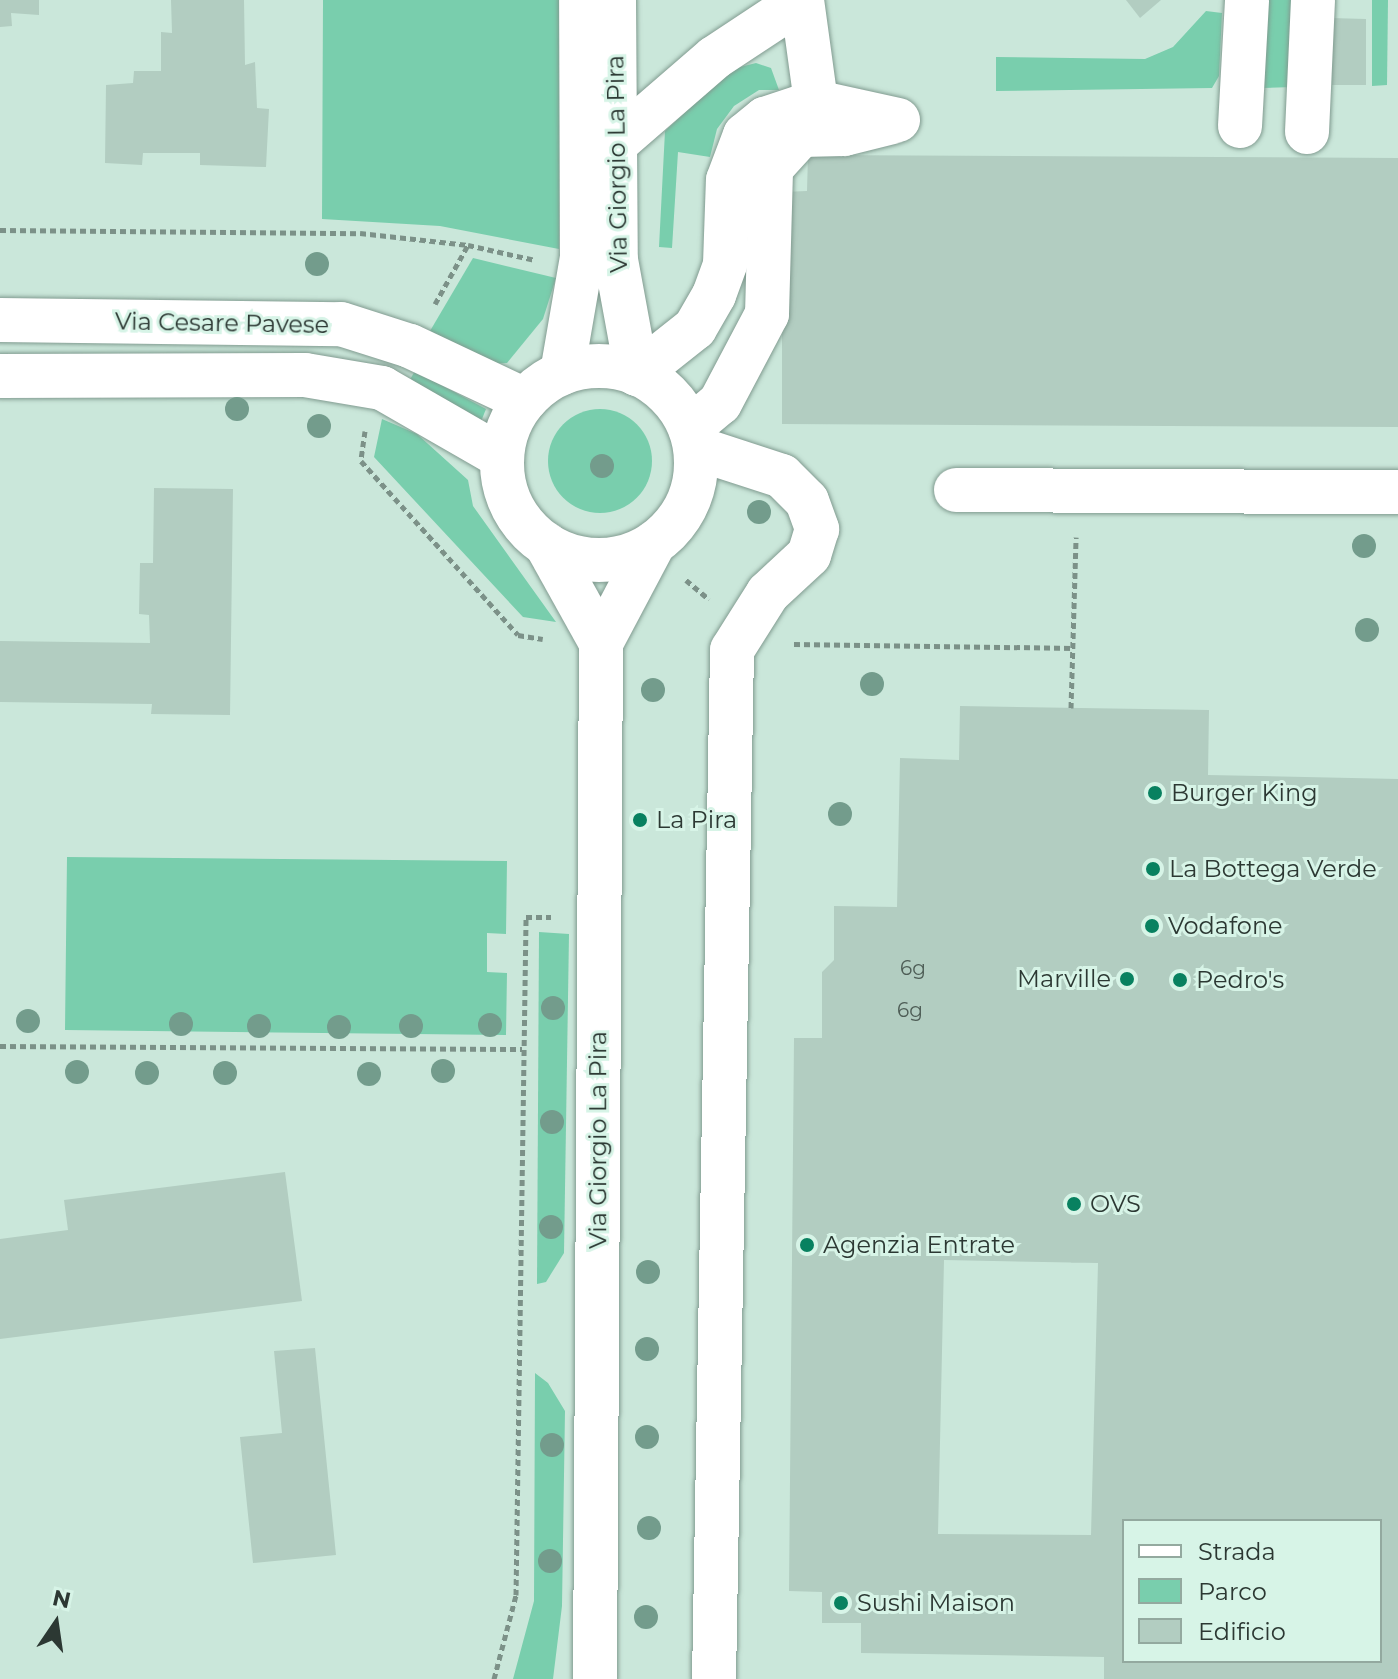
<!DOCTYPE html>
<style>
body{margin:0}
#map{position:relative;width:1398px;height:1679px;overflow:hidden;background:#cae7da;font-family:Montserrat,sans-serif}
div>[style]{position:absolute}
.green>*{inset:0;background:#79cead}
.round{border-radius:50%}
.building>*{inset:0;background:#b2cdc1}
.path>*{height:5px;margin-top:-2.5px;transform-origin:0;background:repeating-linear-gradient(90deg,#7c9188 0 6px,transparent 0 10px)}
.roads{filter:drop-shadow(0 0 2px #819b90) drop-shadow(0 0 2px #819b90)}
.minor>*{height:44px;margin:-22px;padding:0 22px;transform-origin:22px;border-radius:22px;background:#fff}
.minor>.ring{margin:-22px;padding:0;box-sizing:content-box;background:none;border:44px solid #fff;border-radius:50%}
.trees>*{width:24px;height:24px;margin:-12px;border-radius:50%;background:#739c8c}
.dots>*{width:22px;height:22px;translate:-50% -50%;box-sizing:border-box;border:4px solid #d7f4e7;border-radius:50%}
span{translate:-50% -50%;white-space:nowrap;text-align:center;line-height:1.15;-webkit-text-stroke:6px #d7f4e7;paint-order:stroke}
.number-label{font-size:20px;color:#4e5d56}
.number-label span{-webkit-text-stroke-width:0}
.street-label{font-size:24px;color:#2c3833}
.poi-label{font-size:24px;color:#2c3833}
.left{translate:0 -50%;text-align:left}
.right{translate:-100% -50%;text-align:right}
.legend{position:absolute;left:1122px;top:1519px;width:260px;height:144px;box-sizing:border-box;background:#d7f4e7;border:2px solid #93a99f;margin:0;padding:10px 14px;list-style:none;font-size:24px;color:#2c3833}
.legend li{display:flex;align-items:center;gap:16px;height:40px}
.legend b{width:40px;border:2px solid #93a99f}
.north{position:absolute;left:16px;top:1583px;width:80px;height:80px;-webkit-text-stroke:6px #d7f4e7;paint-order:stroke;rotate:13deg;font-size:22px;font-weight:700;line-height:32px;text-align:center;color:#2c3833}
.north::after{content:'';display:block;margin:auto;width:28px;height:36px;background:#2c3833;clip-path:polygon(50% 0,100% 100%,50% 72%,0 100%)}
</style>
<div id="map">
<div class="green">
<i style="clip-path:polygon(323px 0,561px 0,559px 249px,440px 226px,322px 219px)"></i>
<i style="clip-path:polygon(1267px 0,1297px 0,1293px 87px,1263px 88px)"></i>
<i style="clip-path:polygon(1372px 0,1388px 0,1387px 85px,1372px 86px)"></i>
<i style="clip-path:polygon(1206px 11px,1222px 13px,1219px 76px,1212px 88px,996px 91px,996px 57px,1145px 59px,1173px 47px)"></i>
<i style="clip-path:polygon(756px 63px,771px 68px,779px 90px,759px 90px,734px 106px,717px 129px,710px 157px,678px 152px,672px 248px,659px 247px,665px 131px,732px 69px)"></i>
<i style="clip-path:polygon(473px 258px,556px 278px,543px 319px,507px 363px,487px 364px,464px 354px,430px 331px)"></i>
<i style="clip-path:polygon(415px 371px,486px 409px,478px 429px,408px 383px)"></i>
<i class="round" style="left:548px;top:409px;width:104px;height:104px"></i>
<i style="clip-path:polygon(382px 419px,417px 434px,468px 480px,473px 506px,556px 622px,523px 617px,374px 457px)"></i>
<i style="clip-path:polygon(67px 857px,507px 861px,506px 934px,487px 933px,487px 972px,507px 973px,506px 1035px,65px 1030px)"></i>
<i style="clip-path:polygon(539px 932px,569px 934px,564px 1253px,546px 1282px,537px 1284px)"></i>
<i style="clip-path:polygon(535px 1373px,548px 1383px,565px 1411px,562px 1606px,553px 1679px,513px 1679px,534px 1601px)"></i>
</div>
<div class="building">
<i style="clip-path:polygon(0 0,39px 0,39px 15px,11px 13px,12px 26px,0 27px)"></i>
<i style="clip-path:polygon(171px 0,244px 0,245px 65px,255px 62px,257px 108px,269px 109px,266px 167px,200px 165px,200px 153px,143px 153px,142px 165px,105px 163px,106px 85px,133px 83px,134px 71px,161px 71px,161px 32px,172px 33px)"></i>
<i style="clip-path:polygon(1126px 0,1161px 0,1140px 18px)"></i>
<i style="clip-path:polygon(1331px 18px,1366px 19px,1366px 85px,1332px 85px)"></i>
<i style="clip-path:polygon(808px 155px,1398px 158px,1398px 427px,782px 424px,782px 192px,807px 191px)"></i>
<i style="clip-path:polygon(154px 488px,233px 489px,230px 715px,151px 714px,152px 704px,0 702px,0 641px,150px 643px,149px 615px,139px 614px,140px 563px,153px 563px)"></i>
<i style="clip-path:polygon(evenodd,960px 706px,1209px 710px,1208px 775px,1398px 779px,1398px 1679px,1104px 1679px,1104px 1657px,861px 1653px,861px 1623px,822px 1623px,822px 1592px,789px 1591px,794px 1038px,822px 1038px,822px 972px,834px 960px,834px 906px,897px 907px,900px 758px,959px 760px,960px 706px,944px 1260px,1098px 1263px,1091px 1535px,938px 1534px,944px 1260px,960px 706px,1124px 1521px,1380px 1521px,1380px 1661px,1124px 1661px,1124px 1521px)"></i>
<i style="clip-path:polygon(285px 1172px,302px 1301px,0 1339px,0 1239px,68px 1230px,64px 1200px)"></i>
<i style="clip-path:polygon(315px 1348px,336px 1555px,253px 1563px,240px 1437px,282px 1433px,274px 1351px)"></i>
</div>
<div class="path">
<i style="left:0;top:230px;width:360px;rotate:0.5deg"></i>
<i style="left:360px;top:233px;width:109px;rotate:6.3deg"></i>
<i style="left:468px;top:245px;width:69px;rotate:12.6deg"></i>
<i style="left:435px;top:304px;width:68px;rotate:-60.8deg"></i>
<i style="left:365px;top:431px;width:30px;rotate:98deg"></i>
<i style="left:361px;top:461px;width:234px;rotate:47.9deg"></i>
<i style="left:518px;top:635px;width:25px;rotate:9deg"></i>
<i style="left:686px;top:580px;width:30px;rotate:40deg"></i>
<i style="left:794px;top:644px;width:279px;rotate:0.8deg"></i>
<i style="left:1071px;top:708px;width:171px;rotate:-88.3deg"></i>
<i style="left:0;top:1046px;width:522px;rotate:0.33deg"></i>
<i style="left:494px;top:1679px;width:87px;rotate:-75.3deg"></i>
<i style="left:516px;top:1595px;width:678px;rotate:-89.15deg"></i>
<i style="left:526px;top:917px;width:25px"></i>
</div>
<div class="roads">
<div class="minor">
<i style="left:614px;top:0;width:260px;rotate:89.6deg"></i>
<i style="left:616px;top:260px;width:116px;rotate:79.6deg"></i>
<i style="left:637px;top:374px;width:74px;rotate:-38.4deg"></i>
<i style="left:695px;top:328px;width:38px;rotate:-60deg"></i>
<i style="left:714px;top:295px;width:33px;rotate:-70deg"></i>
<i style="left:725px;top:264px;width:84px;rotate:-88deg"></i>
<i style="left:728px;top:180px;width:48px;rotate:-69.3deg"></i>
<i style="left:745px;top:135px;width:26px;rotate:-39deg"></i>
<i style="left:765px;top:119px;width:54px;rotate:-18.4deg"></i>
<i style="left:816px;top:102px;width:84px;rotate:12.4deg"></i>
<i style="left:1240px;top:126px;width:126px;rotate:-86.8deg"></i>
<i style="left:1307px;top:132px;width:132px;rotate:-87.4deg"></i>
<i style="left:616px;top:143px;width:130px;rotate:-40.9deg"></i>
<i style="left:714px;top:58px;width:105px;rotate:-33.4deg"></i>
<i style="left:802px;top:0;width:103px;rotate:82.2deg"></i>
<i style="left:0;top:320px;width:341px;rotate:0.7deg"></i>
<i style="left:341px;top:324px;width:72px;rotate:17.7deg"></i>
<i style="left:410px;top:346px;width:127px;rotate:25.2deg"></i>
<i class="ring" style="left:502px;top:366px;width:150px;height:150px"></i>
<i style="left:562px;top:373px;width:118px;rotate:-80.2deg"></i>
<i style="left:582px;top:257px;width:257px;rotate:-90.2deg"></i>
<i style="left:0;top:376px;width:305px;rotate:-0.2deg"></i>
<i style="left:305px;top:375px;width:78px;rotate:9.6deg"></i>
<i style="left:382px;top:388px;width:138px;rotate:29.9deg"></i>
<i style="left:690px;top:428px;width:39px;rotate:-40deg"></i>
<i style="left:720px;top:403px;width:101px;rotate:-62.2deg"></i>
<i style="left:767px;top:314px;width:146px;rotate:-88.4deg"></i>
<i style="left:771px;top:168px;width:45px;rotate:-47.7deg"></i>
<i style="left:801px;top:135px;width:43px;rotate:-1.3deg"></i>
<i style="left:844px;top:134px;width:49px;rotate:-14deg"></i>
<i style="left:696px;top:448px;width:90px;rotate:18deg"></i>
<i style="left:782px;top:476px;width:35px;rotate:45deg"></i>
<i style="left:807px;top:501px;width:30px;rotate:70deg"></i>
<i style="left:817px;top:529px;width:27px;rotate:107deg"></i>
<i style="left:809px;top:555px;width:56px;rotate:137.2deg"></i>
<i style="left:768px;top:593px;width:67px;rotate:122.3deg"></i>
<i style="left:732px;top:650px;width:1029px;rotate:91deg"></i>
<i style="left:956px;top:490px;width:442px;rotate:0.3deg"></i>
<i style="left:546px;top:544px;width:113px;rotate:60.9deg"></i>
<i style="left:595px;top:1679px;width:1036px;rotate:-89.67deg"></i>
<i style="left:601px;top:643px;width:113px;rotate:-62.1deg"></i>
</div>
</div>
<div class="trees">
<i style="left:317px;top:264px"></i>
<i style="left:237px;top:409px"></i>
<i style="left:319px;top:426px"></i>
<i style="left:602px;top:466px"></i>
<i style="left:759px;top:512px"></i>
<i style="left:1364px;top:546px"></i>
<i style="left:1367px;top:630px"></i>
<i style="left:872px;top:684px"></i>
<i style="left:653px;top:690px"></i>
<i style="left:840px;top:814px"></i>
<i style="left:553px;top:1008px"></i>
<i style="left:28px;top:1021px"></i>
<i style="left:181px;top:1024px"></i>
<i style="left:490px;top:1025px"></i>
<i style="left:259px;top:1026px"></i>
<i style="left:411px;top:1026px"></i>
<i style="left:339px;top:1027px"></i>
<i style="left:443px;top:1071px"></i>
<i style="left:77px;top:1072px"></i>
<i style="left:147px;top:1073px"></i>
<i style="left:225px;top:1073px"></i>
<i style="left:369px;top:1074px"></i>
<i style="left:552px;top:1122px"></i>
<i style="left:551px;top:1227px"></i>
<i style="left:648px;top:1272px"></i>
<i style="left:647px;top:1349px"></i>
<i style="left:647px;top:1437px"></i>
<i style="left:552px;top:1445px"></i>
<i style="left:649px;top:1528px"></i>
<i style="left:550px;top:1561px"></i>
<i style="left:646px;top:1617px"></i>
</div>
<div class="dots">
<i style="left:1155px;top:793px;background:#088160"></i>
<i style="left:640px;top:820px;background:#088160"></i>
<i style="left:1153px;top:869px;background:#088160"></i>
<i style="left:1152px;top:926px;background:#088160"></i>
<i style="left:1127px;top:979px;background:#088160"></i>
<i style="left:1180px;top:980px;background:#088160"></i>
<i style="left:1074px;top:1204px;background:#088160"></i>
<i style="left:807px;top:1245px;background:#088160"></i>
<i style="left:841px;top:1603px;background:#088160"></i>
</div>
<div class="number-label">
<span style="left:913px;top:968px">6g</span>
<span style="left:910px;top:1010px">6g</span>
</div>
<div class="street-label">
<span style="left:617px;top:164px;rotate:-91deg">Via Giorgio La Pira</span>
<span style="left:222px;top:323px;rotate:1deg">Via Cesare Pavese</span>
<span style="left:598px;top:1140px;rotate:-90deg">Via Giorgio La Pira</span>
</div>
<div class="poi-label">
<span class="left" style="left:1171px;top:793px">Burger King</span>
<span class="left" style="left:656px;top:820px">La Pira</span>
<span class="left" style="left:1169px;top:869px">La Bottega Verde</span>
<span class="left" style="left:1168px;top:926px">Vodafone</span>
<span class="right" style="left:1111px;top:979px">Marville</span>
<span class="left" style="left:1196px;top:980px">Pedro's</span>
<span class="left" style="left:1090px;top:1204px">OVS</span>
<span class="left" style="left:823px;top:1245px">Agenzia Entrate</span>
<span class="left" style="left:857px;top:1603px">Sushi Maison</span>
</div>
<ul class="legend">
<li><b style="height:10px;background:#fff"></b>Strada</li>
<li><b style="height:22px;background:#79cead"></b>Parco</li>
<li><b style="height:22px;background:#b2cdc1"></b>Edificio</li>
</ul>
<div class="north">N</div>
</div>
